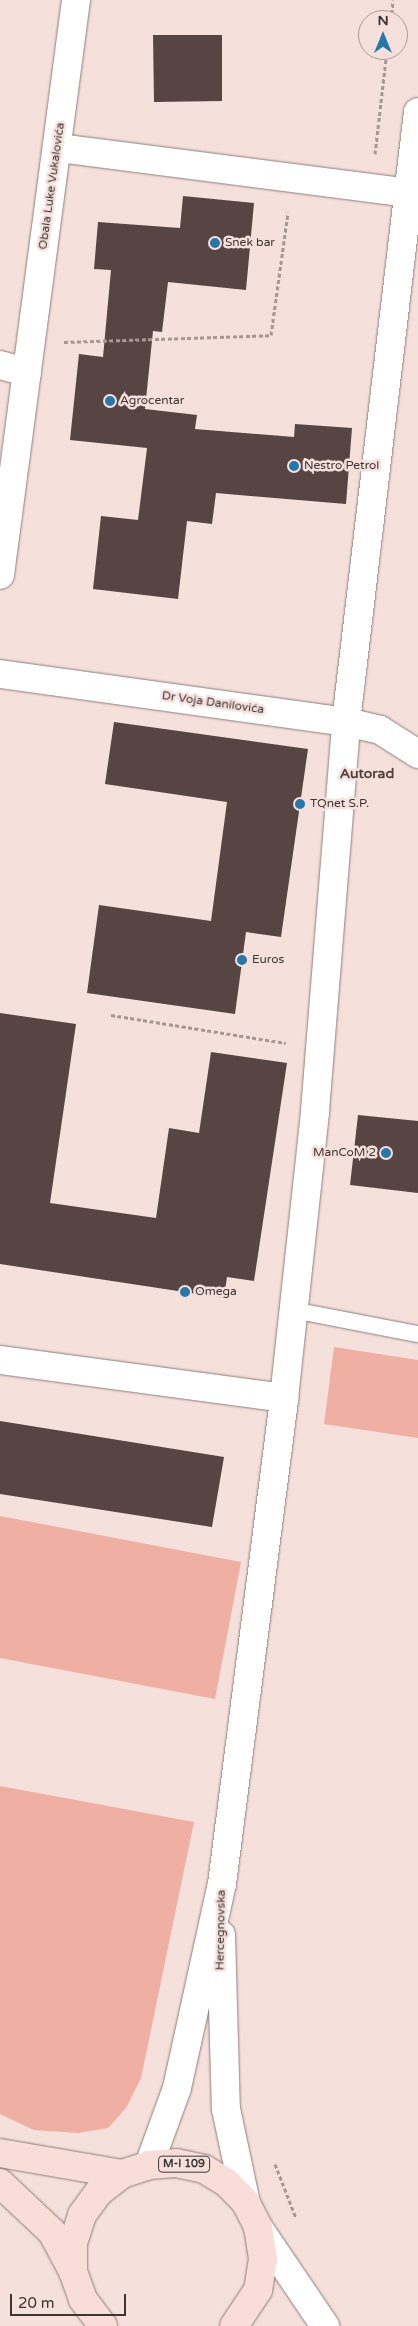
<!DOCTYPE html>
<meta charset="utf-8">
<style>
body{margin:0}
#map{position:relative;width:418px;height:2326px;overflow:hidden;background:#f5e0dc;font-family:"Varela Round",sans-serif}
div>[style]{position:absolute}
.green>*{inset:0;background:#efafa3}
.building>*{inset:0;background:#564542}
.path>*{height:3px;margin-top:-1.5px;transform-origin:0;background:repeating-linear-gradient(90deg,#a69694 0 4px,transparent 0 6.5px)}
.roads{filter:drop-shadow(0 0 1px #8f7d79) drop-shadow(0 0 1px #8f7d79)}
.service>*{height:16px;margin:-8px;padding:0 8px;transform-origin:8px;border-radius:8px;background:#fff}
.minor>*{height:28px;margin:-14px;padding:0 14px;transform-origin:14px;border-radius:14px;background:#fff}
.tertiary>*{height:28px;margin:-14px;padding:0 14px;transform-origin:14px;border-radius:14px;background:#fff}
.primary>*{height:28px;margin:-14px;padding:0 14px;transform-origin:14px;border-radius:14px;background:#f8ddd9}
.dots>*{width:14px;height:14px;translate:-50% -50%;box-sizing:border-box;border:2px solid #f5e0dc;border-radius:50%}
span{translate:-50% -50%;white-space:nowrap;text-align:center;line-height:1.15;-webkit-text-stroke:5px #f5e0dc;paint-order:stroke}
.shield-label span{padding:1px 4px;background:#f5e0dc;border:1px solid;border-radius:4px;-webkit-text-stroke-width:0}
.shield-label{font-size:11px;color:#3d3534;font-weight:700}
.street-label{font-size:12px;color:#3d3534}
.poi-label{font-size:12px;color:#3d3534}
.left{translate:0 -50%;text-align:left}
.right{translate:-100% -50%;text-align:right}
.neighbourhood-label{font-size:14px;color:#52423f;font-weight:700}
.north{position:absolute;left:358px;top:10px;width:50px;height:50px;box-sizing:border-box;background:#f5e0dc;border:1px solid #ab9c99;border-radius:50%;rotate:0deg;font-size:14px;font-weight:700;line-height:20px;text-align:center;color:#3d3534}
.north::after{content:'';display:block;margin:auto;width:18px;height:22px;background:#2777a9;clip-path:polygon(50% 0,100% 100%,50% 72%,0 100%)}
.scale{position:absolute;left:10px;top:2294px;width:116px;height:22px;box-sizing:border-box;border:2px solid #3d3534;border-top:0;padding-left:6px;font-size:15px;line-height:18px;white-space:nowrap;color:#3d3534;-webkit-text-stroke:4px #f5e0dc;paint-order:stroke}
</style>
<div id="map">
<div class="green">
<i style="clip-path:polygon(334px 1347px,418px 1360px,418px 1438px,324px 1424px)"></i>
<i style="clip-path:polygon(0 1516px,241px 1562px,215px 1699px,0 1658px)"></i>
<i style="clip-path:polygon(0 1786px,194px 1822px,141px 2078px,126px 2108px,108px 2128px,78px 2133px,34px 2130px,0 2114px)"></i>
</div>
<div class="building">
<i style="clip-path:polygon(153px 35px,222px 35px,222px 101px,154px 102px)"></i>
<i style="clip-path:polygon(183px 196px,254px 203px,246px 290px,168px 282px,162px 332px,153px 331px,145px 409px,197px 415px,195px 429px,294px 437px,295px 424px,352px 428px,346px 504px,216px 493px,212px 524px,187px 521px,178px 599px,93px 589px,101px 516px,138px 520px,147px 448px,70px 440px,79px 354px,103px 357px,111px 270px,94px 269px,98px 222px,180px 228px)"></i>
<i style="clip-path:polygon(114px 722px,308px 749px,281px 937px,246px 932px,235px 1014px,87px 993px,99px 905px,211px 921px,227px 802px,105px 784px)"></i>
<i style="clip-path:polygon(0 1013px,76px 1024px,50px 1203px,156px 1218px,169px 1128px,199px 1133px,211px 1052px,287px 1063px,254px 1281px,227px 1277px,224px 1298px,0 1264px)"></i>
<i style="clip-path:polygon(358px 1115px,418px 1121px,418px 1193px,350px 1185px)"></i>
<i style="clip-path:polygon(0 1421px,224px 1457px,212px 1527px,0 1494px)"></i>
</div>
<div class="path">
<i style="left:391px;top:20px;width:20px;rotate:-84deg"></i>
<i style="left:375px;top:154px;width:105px;rotate:-83.4deg"></i>
<i style="left:64px;top:342px;width:207px;rotate:-1.9deg"></i>
<i style="left:271px;top:335px;width:124px;rotate:-82.1deg"></i>
<i style="left:111px;top:1015px;width:177px;rotate:9.1deg"></i>
<i style="left:275px;top:2164px;width:58px;rotate:68.7deg"></i>
</div>
<div class="roads">
<div class="service">
<i style="left:293px;top:1310px;width:127px;rotate:10.9deg"></i>
</div>
<div class="minor">
<i style="left:58px;top:148px;width:354px;rotate:7.3deg"></i>
<i style="left:0;top:365px;width:28px;rotate:15deg"></i>
<i style="left:0;top:575px;width:580px;rotate:-82.47deg"></i>
<i style="left:0;top:674px;width:349px;rotate:7.9deg"></i>
<i style="left:346px;top:722px;width:35px;rotate:13deg"></i>
<i style="left:380px;top:730px;width:45px;rotate:32.3deg"></i>
<i style="left:0;top:1360px;width:287px;rotate:7.6deg"></i>
<i style="left:258px;top:2227px;width:120px;rotate:55.9deg"></i>
</div>
<div class="tertiary">
<i style="left:221px;top:1935px;width:174px;rotate:88.4deg"></i>
<i style="left:226px;top:2109px;width:96px;rotate:78deg"></i>
<i style="left:149px;top:2165px;width:82px;rotate:-70deg"></i>
<i style="left:177px;top:2088px;width:209px;rotate:-77.6deg"></i>
<i style="left:222px;top:1884px;width:490px;rotate:-82.7deg"></i>
<i style="left:284px;top:1398px;width:289px;rotate:-83.8deg"></i>
<i style="left:315px;top:1111px;width:390px;rotate:-85.4deg"></i>
<i style="left:346px;top:722px;width:614px;rotate:-83.27deg"></i>
</div>
<div class="primary">
<i style="left:0;top:2153px;width:124px;rotate:9.8deg"></i>
<i style="left:0;top:2183px;width:71px;rotate:43.3deg"></i>
<i style="left:52px;top:2232px;width:44px;rotate:61.7deg"></i>
<i style="left:103px;top:2326px;width:34px;rotate:-127deg"></i>
<i style="left:83px;top:2299px;width:29px;rotate:-110deg"></i>
<i style="left:73px;top:2272px;width:29px;rotate:-90deg"></i>
<i style="left:73px;top:2243px;width:29px;rotate:-72deg"></i>
<i style="left:82px;top:2215px;width:29px;rotate:-54deg"></i>
<i style="left:99px;top:2192px;width:29px;rotate:-38deg"></i>
<i style="left:122px;top:2174px;width:28px;rotate:-18deg"></i>
<i style="left:149px;top:2165px;width:27px;rotate:-4deg"></i>
<i style="left:176px;top:2163px;width:29px;rotate:12deg"></i>
<i style="left:204px;top:2169px;width:27px;rotate:31deg"></i>
<i style="left:227px;top:2183px;width:28px;rotate:46deg"></i>
<i style="left:246px;top:2203px;width:27px;rotate:63deg"></i>
<i style="left:258px;top:2227px;width:32px;rotate:81deg"></i>
<i style="left:263px;top:2259px;width:31px;rotate:99deg"></i>
<i style="left:258px;top:2290px;width:43px;rotate:123.7deg"></i>
</div>
</div>
<div class="dots">
<i style="left:215px;top:243px;background:#2777a9"></i>
<i style="left:110px;top:401px;background:#2777a9"></i>
<i style="left:294px;top:466px;background:#2777a9"></i>
<i style="left:300px;top:804px;background:#2777a9"></i>
<i style="left:242px;top:960px;background:#2777a9"></i>
<i style="left:386px;top:1153px;background:#2777a9"></i>
<i style="left:185px;top:1292px;background:#2777a9"></i>
</div>
<div class="shield-label">
<span style="left:184px;top:2164px">M-I 109</span>
</div>
<div class="street-label">
<span style="left:52px;top:186px;rotate:-82deg">Obala Luke Vukalovića</span>
<span style="left:213px;top:703px;rotate:8deg">Dr Voja Danilovića</span>
<span style="left:221px;top:1930px;rotate:-89deg">Hercegnovska</span>
</div>
<div class="poi-label">
<span class="left" style="left:225px;top:243px">Snek bar</span>
<span class="left" style="left:120px;top:401px">Agrocentar</span>
<span class="left" style="left:304px;top:466px">Nestro Petrol</span>
<span class="left" style="left:310px;top:804px">TQnet S.P.</span>
<span class="left" style="left:252px;top:960px">Euros</span>
<span class="right" style="left:376px;top:1153px">ManCoM 2</span>
<span class="left" style="left:195px;top:1292px">Omega</span>
</div>
<div class="neighbourhood-label">
<span style="left:367px;top:774px">Autorad</span>
</div>
<div class="north">N</div>
<div class="scale">20 m</div>
</div>
